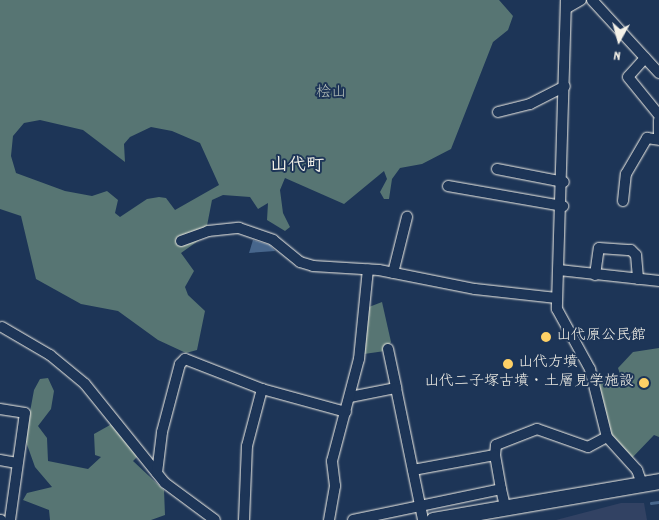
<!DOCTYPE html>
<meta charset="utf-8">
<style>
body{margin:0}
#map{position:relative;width:659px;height:520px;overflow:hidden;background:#1d3557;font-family:Dekko,"Klee One",sans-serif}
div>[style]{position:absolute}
.built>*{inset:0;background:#324263}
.green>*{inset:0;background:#577573}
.water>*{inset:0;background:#47668c}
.stream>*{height:2.5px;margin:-1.25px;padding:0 1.25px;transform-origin:1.25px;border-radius:1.25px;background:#47668c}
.roads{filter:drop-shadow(0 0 1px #f4f1e8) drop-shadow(0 0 1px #f4f1e8)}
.street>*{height:10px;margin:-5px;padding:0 5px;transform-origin:5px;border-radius:5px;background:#1d3557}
.secondary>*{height:15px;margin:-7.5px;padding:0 7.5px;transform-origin:7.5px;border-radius:7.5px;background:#1d3557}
.dots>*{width:14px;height:14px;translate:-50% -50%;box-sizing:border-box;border:2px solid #1d3557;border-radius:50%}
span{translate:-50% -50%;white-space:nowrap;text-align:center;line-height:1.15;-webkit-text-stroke:4px #1d3557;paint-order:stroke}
.park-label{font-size:15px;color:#b5bfb9}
.poi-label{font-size:15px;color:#f4f1e8}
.left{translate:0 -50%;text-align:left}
.right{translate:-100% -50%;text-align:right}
.quarter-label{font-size:18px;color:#f4f1e8;font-weight:700}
.north{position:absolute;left:594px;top:15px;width:50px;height:50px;-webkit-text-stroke:4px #1d3557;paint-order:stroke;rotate:187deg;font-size:14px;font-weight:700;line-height:20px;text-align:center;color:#f4f1e8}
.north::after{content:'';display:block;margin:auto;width:18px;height:22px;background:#f4f1e8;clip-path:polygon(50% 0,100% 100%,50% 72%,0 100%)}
</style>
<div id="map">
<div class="built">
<i style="clip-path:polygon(621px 503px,644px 503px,647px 520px,556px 520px)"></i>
</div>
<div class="green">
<i style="clip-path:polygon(evenodd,0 0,499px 0,513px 16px,508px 30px,493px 42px,451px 149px,422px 164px,400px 168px,392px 179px,389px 199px,384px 199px,380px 192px,387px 179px,384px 171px,344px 204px,285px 178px,280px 190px,283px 213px,290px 227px,285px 231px,267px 220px,268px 203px,258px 209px,250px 197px,223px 195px,212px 200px,205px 236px,181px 253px,194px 271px,185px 287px,188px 295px,205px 311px,197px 350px,186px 353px,158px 340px,118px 311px,81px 304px,36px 279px,21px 216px,0 209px,0 0,40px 120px,83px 130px,125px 162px,124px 144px,130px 137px,151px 127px,172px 131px,200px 143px,219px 185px,175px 210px,166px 198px,159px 197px,147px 199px,120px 217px,115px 213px,118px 200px,107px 191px,92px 196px,65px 191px,16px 173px,11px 156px,13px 136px,24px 123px,40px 120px)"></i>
<i style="clip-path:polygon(382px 302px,391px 342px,385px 351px,364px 354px,369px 307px)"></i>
<i style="clip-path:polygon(659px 348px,659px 437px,654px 435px,631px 459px,608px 434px,596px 383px,620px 374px,618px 368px,633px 352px)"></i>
<i style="clip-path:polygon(48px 378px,54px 391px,51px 409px,38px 426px,47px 438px,48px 461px,88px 469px,101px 457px,95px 455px,94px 434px,110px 425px,111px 419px,138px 456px,133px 461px,164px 490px,165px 515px,151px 520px,50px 520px,49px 510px,23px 500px,27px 493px,52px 487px,35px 467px,25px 439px,34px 390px,40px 379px)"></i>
</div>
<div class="water">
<i style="clip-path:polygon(253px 240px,270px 245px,275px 251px,249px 253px)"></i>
</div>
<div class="stream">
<i style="left:651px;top:503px;width:8px;rotate:-7deg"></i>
</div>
<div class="roads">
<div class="street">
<i style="left:566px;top:0;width:309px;rotate:91.7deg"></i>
<i style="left:557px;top:309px;width:68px;rotate:61.2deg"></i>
<i style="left:590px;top:369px;width:70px;rotate:76deg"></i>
<i style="left:607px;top:437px;width:45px;rotate:47.7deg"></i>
<i style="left:637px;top:470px;width:15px;rotate:70deg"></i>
<i style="left:592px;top:0;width:99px;rotate:47.5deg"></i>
<i style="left:567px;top:8px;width:16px;rotate:-30deg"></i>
<i style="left:645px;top:58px;width:25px;rotate:132deg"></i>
<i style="left:628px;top:77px;width:49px;rotate:50.8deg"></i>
<i style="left:498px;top:112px;width:33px;rotate:-14deg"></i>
<i style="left:530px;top:104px;width:39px;rotate:-27deg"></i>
<i style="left:659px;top:120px;width:19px;rotate:90deg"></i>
<i style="left:497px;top:169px;width:68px;rotate:11deg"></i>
<i style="left:448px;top:186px;width:117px;rotate:9.9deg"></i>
<i style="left:623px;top:201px;width:27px;rotate:-84deg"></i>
<i style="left:626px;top:174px;width:42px;rotate:-59.7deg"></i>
<i style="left:647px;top:138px;width:12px;rotate:9deg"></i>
<i style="left:181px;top:241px;width:29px;rotate:-20deg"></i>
<i style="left:208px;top:231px;width:31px;rotate:-6deg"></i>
<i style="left:239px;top:228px;width:36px;rotate:19deg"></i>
<i style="left:273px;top:240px;width:35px;rotate:39deg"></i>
<i style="left:300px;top:262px;width:14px;rotate:17deg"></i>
<i style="left:313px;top:266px;width:66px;rotate:3.5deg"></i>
<i style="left:379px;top:270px;width:98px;rotate:11.2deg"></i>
<i style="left:475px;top:289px;width:82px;rotate:6.3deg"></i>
<i style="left:559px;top:270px;width:101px;rotate:6.3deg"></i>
<i style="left:393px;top:273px;width:58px;rotate:-76deg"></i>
<i style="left:595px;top:275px;width:27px;rotate:-82deg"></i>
<i style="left:599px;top:248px;width:32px;rotate:4deg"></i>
<i style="left:631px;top:250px;width:7px;rotate:45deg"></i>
<i style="left:636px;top:255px;width:24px;rotate:85deg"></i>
<i style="left:2px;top:327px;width:56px;rotate:30.3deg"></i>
<i style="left:50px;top:355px;width:45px;rotate:39.6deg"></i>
<i style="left:85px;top:384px;width:127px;rotate:51.1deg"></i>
<i style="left:165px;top:483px;width:62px;rotate:36.5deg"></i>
<i style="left:388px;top:349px;width:40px;rotate:78deg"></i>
<i style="left:350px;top:397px;width:47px;rotate:-11.1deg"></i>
<i style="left:396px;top:388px;width:135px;rotate:78.4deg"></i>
<i style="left:0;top:409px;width:25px;rotate:9deg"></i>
<i style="left:25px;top:413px;width:108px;rotate:98deg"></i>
<i style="left:495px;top:455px;width:10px;rotate:-84deg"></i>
<i style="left:496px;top:445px;width:44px;rotate:-21.3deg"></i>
<i style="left:537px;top:429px;width:54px;rotate:19.4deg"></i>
<i style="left:588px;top:447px;width:21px;rotate:-28deg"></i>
<i style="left:0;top:460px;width:17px;rotate:10deg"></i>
<i style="left:413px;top:470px;width:83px;rotate:-10.4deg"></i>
<i style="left:495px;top:455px;width:35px;rotate:80deg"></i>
<i style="left:157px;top:473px;width:41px;rotate:-83deg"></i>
<i style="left:162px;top:432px;width:70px;rotate:-75.2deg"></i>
<i style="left:180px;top:364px;width:7px;rotate:-45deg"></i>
<i style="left:185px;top:359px;width:83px;rotate:21.3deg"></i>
<i style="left:262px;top:389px;width:87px;rotate:15.3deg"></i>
<i style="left:0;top:520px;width:1px"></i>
<i style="left:244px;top:520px;width:74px;rotate:-87.7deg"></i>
<i style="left:247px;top:446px;width:59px;rotate:-75.3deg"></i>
<i style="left:329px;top:520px;width:35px;rotate:-80deg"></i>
<i style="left:335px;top:486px;width:25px;rotate:-97deg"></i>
<i style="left:332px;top:461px;width:106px;rotate:-75.2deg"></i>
<i style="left:359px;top:359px;width:90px;rotate:-84.3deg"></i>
<i style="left:353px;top:520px;width:151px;rotate:-11.8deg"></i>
<i style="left:501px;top:489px;width:17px;rotate:77deg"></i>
</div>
<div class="secondary">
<i style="left:433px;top:520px;width:229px;rotate:-9.8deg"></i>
</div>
</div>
<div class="dots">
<i style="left:546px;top:337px;background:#ffd166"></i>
<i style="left:508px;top:364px;background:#ffd166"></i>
<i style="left:644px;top:383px;background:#ffd166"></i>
</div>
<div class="park-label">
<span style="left:331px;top:94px">桧山</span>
</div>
<div class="poi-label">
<span class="left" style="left:556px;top:337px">山代原公民館</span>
<span class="left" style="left:518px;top:364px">山代方墳</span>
<span class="right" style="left:634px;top:383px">山代二子塚古墳・土層見学施設</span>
</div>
<div class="quarter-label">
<span style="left:297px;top:167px">山代町</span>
</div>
<div class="north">N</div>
</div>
